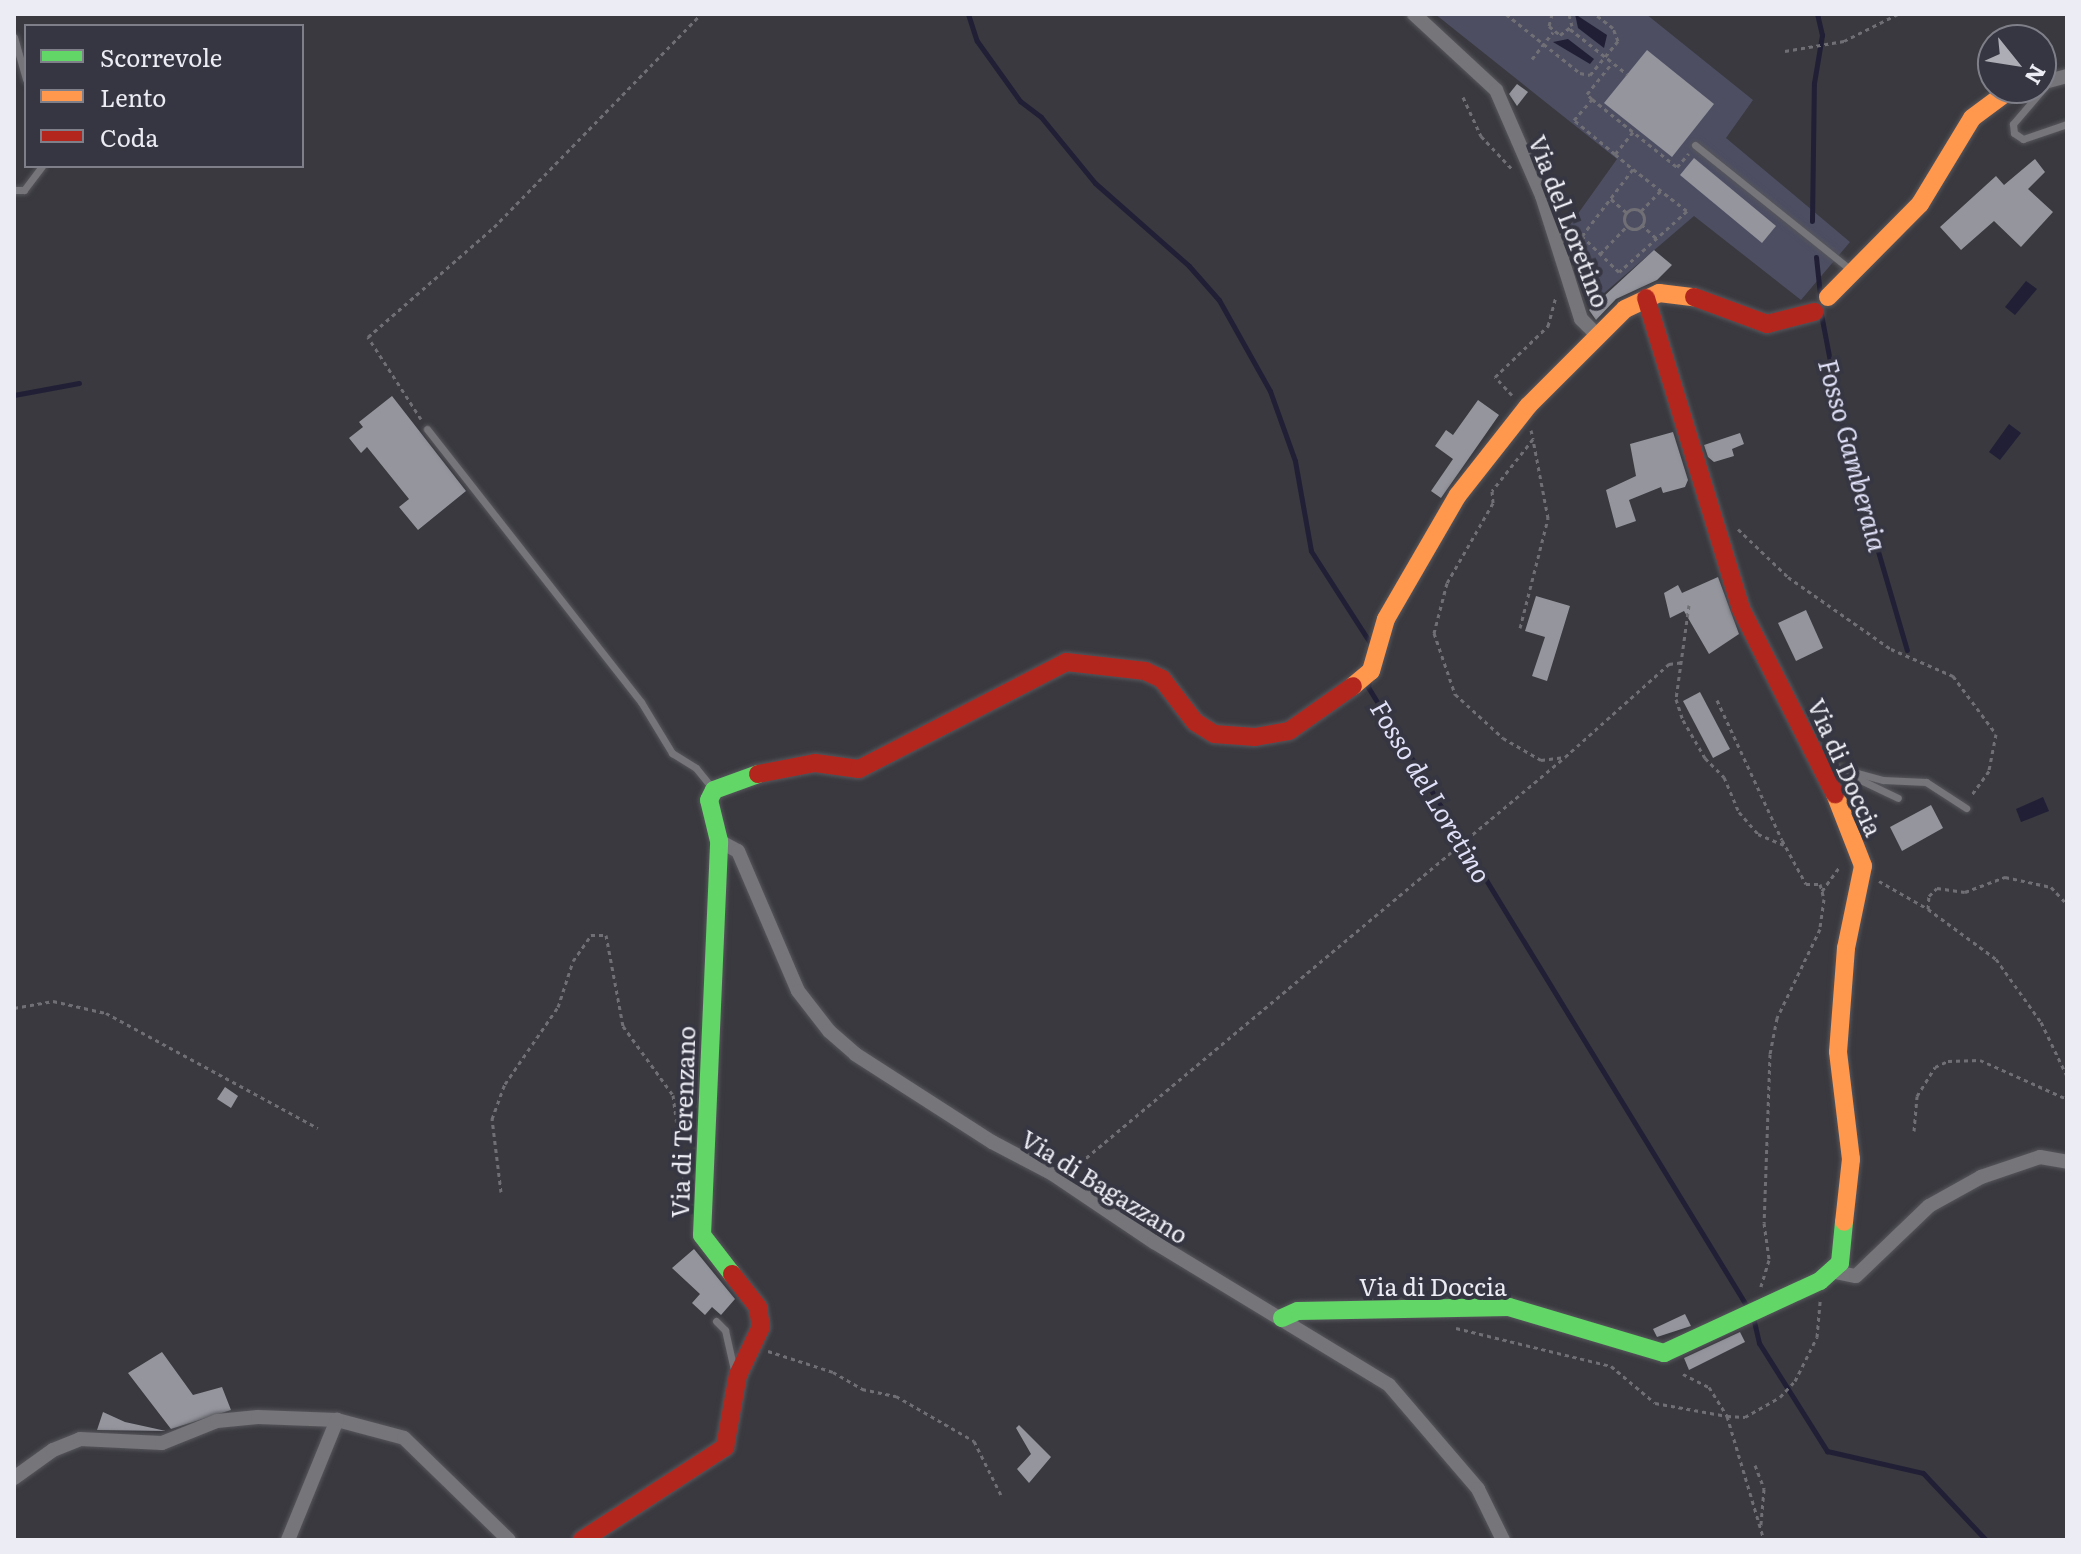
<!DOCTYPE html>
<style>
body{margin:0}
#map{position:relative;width:2081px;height:1554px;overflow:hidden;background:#39393f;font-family:Literata,serif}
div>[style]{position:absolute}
.green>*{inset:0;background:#4d4e62}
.water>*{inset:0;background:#201f36}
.stream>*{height:5px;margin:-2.5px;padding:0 2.5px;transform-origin:2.5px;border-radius:2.5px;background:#201f36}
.building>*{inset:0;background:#95959e}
.path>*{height:3px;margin-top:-1.5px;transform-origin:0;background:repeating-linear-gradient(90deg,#6f6f75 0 4px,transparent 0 8px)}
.path>.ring{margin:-1.5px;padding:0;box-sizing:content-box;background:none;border:3px solid #6f6f75;border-radius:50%}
.roads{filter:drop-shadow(0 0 2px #56565c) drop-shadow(0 0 2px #56565c)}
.lane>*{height:7px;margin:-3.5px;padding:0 3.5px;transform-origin:3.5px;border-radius:3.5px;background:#75757a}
.street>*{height:14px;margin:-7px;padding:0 7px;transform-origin:7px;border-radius:7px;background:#75757a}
.fast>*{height:18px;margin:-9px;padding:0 9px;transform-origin:9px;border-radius:9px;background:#63d668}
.slow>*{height:18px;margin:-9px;padding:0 9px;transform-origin:9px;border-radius:9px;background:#ff974d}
.jam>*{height:18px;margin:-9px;padding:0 9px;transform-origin:9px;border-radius:9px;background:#b3261e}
span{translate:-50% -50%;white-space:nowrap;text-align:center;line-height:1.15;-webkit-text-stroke:8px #363642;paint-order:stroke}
.street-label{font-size:24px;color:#ececf4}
.water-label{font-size:26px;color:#e0e1f8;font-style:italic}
.frame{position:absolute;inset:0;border:16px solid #ececf4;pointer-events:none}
.legend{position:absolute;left:24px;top:24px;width:280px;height:144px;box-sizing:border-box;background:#363642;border:2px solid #7f7f89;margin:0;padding:10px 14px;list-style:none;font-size:24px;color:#ececf4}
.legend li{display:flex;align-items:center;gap:16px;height:40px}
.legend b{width:40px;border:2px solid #7f7f89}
.north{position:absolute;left:1977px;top:24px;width:80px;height:80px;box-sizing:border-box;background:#363642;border:2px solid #7f7f89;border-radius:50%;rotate:120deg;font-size:22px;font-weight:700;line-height:32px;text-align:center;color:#ececf4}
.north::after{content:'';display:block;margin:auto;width:28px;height:36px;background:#adadb5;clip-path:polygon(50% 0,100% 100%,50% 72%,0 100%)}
</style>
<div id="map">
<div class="green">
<i style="clip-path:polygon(1435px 14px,1646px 14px,1753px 100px,1726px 138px,1850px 242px,1801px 300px,1694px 216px,1603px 294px,1575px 258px,1567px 229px,1617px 159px)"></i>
</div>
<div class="water">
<i style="clip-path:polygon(1575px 14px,1607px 35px,1604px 48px,1578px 28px)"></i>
<i style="clip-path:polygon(1568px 39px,1594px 59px,1590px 64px,1553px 42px)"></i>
<i style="clip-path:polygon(2026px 281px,2037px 289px,2015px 315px,2005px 307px)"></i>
<i style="clip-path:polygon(2009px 424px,2021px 433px,2000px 460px,1989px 452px)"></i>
<i style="clip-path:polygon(2043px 797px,2049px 811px,2021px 822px,2016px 809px)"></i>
</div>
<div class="stream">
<i style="left:968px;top:14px;width:28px;rotate:72deg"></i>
<i style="left:977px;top:41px;width:74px;rotate:54.4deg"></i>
<i style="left:1020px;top:101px;width:26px;rotate:37deg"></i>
<i style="left:1041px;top:117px;width:85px;rotate:50.7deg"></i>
<i style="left:1095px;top:183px;width:125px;rotate:41.4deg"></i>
<i style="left:1189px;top:266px;width:45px;rotate:48.6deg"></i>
<i style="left:1219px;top:300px;width:104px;rotate:60.7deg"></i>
<i style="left:1270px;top:391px;width:74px;rotate:70.3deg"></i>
<i style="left:1295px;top:461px;width:91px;rotate:79.9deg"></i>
<i style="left:1311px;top:551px;width:111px;rotate:57.2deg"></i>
<i style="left:1812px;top:221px;width:138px;rotate:-89.2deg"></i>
<i style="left:1814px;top:83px;width:49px;rotate:-80.5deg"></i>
<i style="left:1822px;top:35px;width:22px;rotate:-103deg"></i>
<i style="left:1816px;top:257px;width:39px;rotate:84deg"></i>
<i style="left:1821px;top:314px;width:123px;rotate:79.2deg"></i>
<i style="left:1844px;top:435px;width:224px;rotate:73.7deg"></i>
<i style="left:14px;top:395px;width:66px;rotate:-10.5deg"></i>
<i style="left:1369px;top:681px;width:6px;rotate:99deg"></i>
<i style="left:1368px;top:687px;width:728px;rotate:58.54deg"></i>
<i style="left:1753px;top:1317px;width:27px;rotate:77deg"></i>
<i style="left:1759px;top:1343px;width:128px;rotate:57.8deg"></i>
<i style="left:1827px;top:1451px;width:98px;rotate:12.9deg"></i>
<i style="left:1923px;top:1473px;width:92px;rotate:46.8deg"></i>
</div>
<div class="building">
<i style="clip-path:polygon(1647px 50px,1714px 104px,1672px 157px,1604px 103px)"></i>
<i style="clip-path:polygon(1517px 84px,1528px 92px,1517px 106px,1509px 94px)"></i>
<i style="clip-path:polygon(1694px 158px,1776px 226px,1762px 243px,1680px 175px)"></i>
<i style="clip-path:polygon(2035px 159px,2045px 172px,2028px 189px,2053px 212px,2021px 247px,1994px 221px,1961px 250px,1940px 227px,1996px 176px,2004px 185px)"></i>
<i style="clip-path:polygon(1654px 250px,1672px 265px,1657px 280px,1616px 299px,1596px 320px,1589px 310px)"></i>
<i style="clip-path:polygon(392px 396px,466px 491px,418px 530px,399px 507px,409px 499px,367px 447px,361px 453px,349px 438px,363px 427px,359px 422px)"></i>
<i style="clip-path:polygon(1478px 400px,1499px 415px,1441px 498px,1431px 491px,1453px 459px,1435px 446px,1446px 430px,1453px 435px)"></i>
<i style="clip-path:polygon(1673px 432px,1688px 480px,1685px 487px,1663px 493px,1661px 487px,1629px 500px,1636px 521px,1616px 528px,1606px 490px,1636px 476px,1630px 444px)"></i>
<i style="clip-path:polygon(1740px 433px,1744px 444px,1732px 449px,1734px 456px,1714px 462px,1708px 457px,1704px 445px)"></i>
<i style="clip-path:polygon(1718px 577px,1739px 634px,1709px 654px,1684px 611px,1670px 618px,1664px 593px,1678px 585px,1682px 593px)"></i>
<i style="clip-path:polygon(1536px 596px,1570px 606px,1547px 681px,1532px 676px,1545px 637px,1525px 631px)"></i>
<i style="clip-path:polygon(1806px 610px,1823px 648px,1796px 661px,1778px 623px)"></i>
<i style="clip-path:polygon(1700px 692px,1730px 749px,1713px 758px,1683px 701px)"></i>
<i style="clip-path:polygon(1931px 805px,1943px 828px,1902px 851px,1890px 827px)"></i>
<i style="clip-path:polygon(225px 1087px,238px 1096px,231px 1108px,217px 1099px)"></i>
<i style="clip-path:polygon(694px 1249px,735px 1299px,721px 1315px,712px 1307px,705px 1315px,692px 1303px,700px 1294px,672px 1268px)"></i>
<i style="clip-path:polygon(1685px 1314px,1691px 1326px,1657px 1337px,1653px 1329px)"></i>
<i style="clip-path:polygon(1740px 1332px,1745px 1342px,1689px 1370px,1684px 1358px)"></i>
<i style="clip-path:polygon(162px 1352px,193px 1395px,222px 1387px,231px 1410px,171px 1429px,128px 1373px)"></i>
<i style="clip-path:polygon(103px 1412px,125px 1422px,166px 1431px,97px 1430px)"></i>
<i style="clip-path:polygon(1019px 1425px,1051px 1457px,1029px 1483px,1017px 1469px,1031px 1454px,1016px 1428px)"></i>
</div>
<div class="path">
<i style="left:1506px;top:14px;width:95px;rotate:38.6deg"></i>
<i style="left:1580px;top:73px;width:10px;rotate:11deg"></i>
<i style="left:1590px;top:75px;width:44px;rotate:-50.5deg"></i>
<i style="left:1618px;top:41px;width:14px;rotate:-111deg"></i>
<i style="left:1613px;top:28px;width:23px;rotate:-142deg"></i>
<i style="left:1552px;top:14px;width:12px;rotate:104deg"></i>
<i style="left:1549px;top:26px;width:14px;rotate:39deg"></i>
<i style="left:1560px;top:35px;width:15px;rotate:-37deg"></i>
<i style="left:1572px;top:26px;width:12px;rotate:-104deg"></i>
<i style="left:1570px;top:29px;width:73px;rotate:38.3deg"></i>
<i style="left:1785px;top:51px;width:60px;rotate:-9.6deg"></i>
<i style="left:1844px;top:41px;width:60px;rotate:-26.6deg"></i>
<i style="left:1532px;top:59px;width:34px;rotate:-52deg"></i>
<i style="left:1463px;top:97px;width:43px;rotate:65.2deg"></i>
<i style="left:1481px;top:136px;width:47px;rotate:46.7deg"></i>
<i style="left:1592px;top:99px;width:7px;rotate:-135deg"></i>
<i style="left:1587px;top:94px;width:40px;rotate:-51deg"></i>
<i style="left:1633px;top:132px;width:28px;rotate:129deg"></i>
<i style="left:1615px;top:154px;width:23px;rotate:40deg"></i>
<i style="left:1615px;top:154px;width:53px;rotate:-140.3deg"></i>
<i style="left:1574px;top:120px;width:28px;rotate:-49deg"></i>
<i style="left:1592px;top:99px;width:109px;rotate:38.7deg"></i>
<i style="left:1677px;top:167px;width:18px;rotate:-49deg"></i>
<i style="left:1633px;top:169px;width:68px;rotate:37.9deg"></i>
<i style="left:1687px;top:211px;width:91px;rotate:138.1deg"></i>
<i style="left:1619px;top:272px;width:52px;rotate:-135.8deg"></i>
<i style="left:1582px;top:236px;width:84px;rotate:-52.7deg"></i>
<i style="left:1611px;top:199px;width:20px;rotate:41deg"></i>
<i class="ring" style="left:1624px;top:209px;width:17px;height:17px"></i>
<i style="left:1641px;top:211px;width:28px;rotate:-46deg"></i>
<i style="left:1641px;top:224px;width:21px;rotate:43deg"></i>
<i style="left:1600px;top:254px;width:39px;rotate:-46deg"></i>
<i style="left:1512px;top:395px;width:25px;rotate:-133deg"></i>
<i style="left:1495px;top:377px;width:74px;rotate:-43.9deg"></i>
<i style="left:1548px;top:326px;width:30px;rotate:-75deg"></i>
<i style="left:421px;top:419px;width:98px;rotate:-122.9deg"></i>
<i style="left:368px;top:337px;width:167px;rotate:-41.1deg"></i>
<i style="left:494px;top:227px;width:297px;rotate:-45.8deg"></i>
<i style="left:1531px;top:430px;width:9px;rotate:77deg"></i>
<i style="left:1533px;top:439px;width:66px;rotate:128.3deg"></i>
<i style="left:1492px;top:491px;width:12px;rotate:85deg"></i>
<i style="left:1493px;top:503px;width:92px;rotate:119.9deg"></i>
<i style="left:1447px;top:583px;width:52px;rotate:104.6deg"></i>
<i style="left:1434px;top:633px;width:65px;rotate:71deg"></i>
<i style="left:1455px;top:694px;width:65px;rotate:42.5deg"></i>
<i style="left:1503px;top:738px;width:44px;rotate:30.1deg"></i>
<i style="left:1541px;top:760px;width:24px;rotate:-7deg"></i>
<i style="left:1565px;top:757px;width:140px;rotate:-41.8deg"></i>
<i style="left:1669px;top:664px;width:15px;rotate:-8deg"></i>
<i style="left:1738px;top:529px;width:69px;rotate:43.8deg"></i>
<i style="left:1788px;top:577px;width:126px;rotate:35deg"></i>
<i style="left:1891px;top:649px;width:68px;rotate:23.5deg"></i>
<i style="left:1953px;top:676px;width:72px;rotate:53.4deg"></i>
<i style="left:1996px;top:734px;width:38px;rotate:101deg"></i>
<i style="left:1989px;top:771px;width:31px;rotate:126deg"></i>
<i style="left:1689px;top:605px;width:95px;rotate:97.9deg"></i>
<i style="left:1676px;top:699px;width:22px;rotate:72deg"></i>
<i style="left:1683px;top:720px;width:44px;rotate:59.9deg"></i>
<i style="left:1705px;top:758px;width:27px;rotate:45deg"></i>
<i style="left:1724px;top:777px;width:38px;rotate:67deg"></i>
<i style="left:1739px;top:812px;width:29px;rotate:49deg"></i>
<i style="left:1758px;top:834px;width:28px;rotate:23deg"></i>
<i style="left:1520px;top:628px;width:114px;rotate:-75.7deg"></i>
<i style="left:1548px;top:518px;width:80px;rotate:-100.8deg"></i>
<i style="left:1717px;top:700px;width:154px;rotate:65.1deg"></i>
<i style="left:1782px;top:840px;width:50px;rotate:61.4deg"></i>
<i style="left:1806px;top:884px;width:14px"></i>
<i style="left:1820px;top:884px;width:16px;rotate:75deg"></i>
<i style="left:1824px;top:899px;width:30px;rotate:98deg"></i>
<i style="left:1820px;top:929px;width:99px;rotate:115.8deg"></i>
<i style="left:1777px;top:1018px;width:37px;rotate:101deg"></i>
<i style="left:1770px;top:1054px;width:169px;rotate:92deg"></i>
<i style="left:1764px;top:1223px;width:37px;rotate:82deg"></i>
<i style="left:1769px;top:1260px;width:28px;rotate:107deg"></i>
<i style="left:1879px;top:881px;width:56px;rotate:29.7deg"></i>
<i style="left:1928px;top:909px;width:84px;rotate:36.3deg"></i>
<i style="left:1996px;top:959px;width:77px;rotate:54.5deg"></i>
<i style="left:2041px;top:1022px;width:60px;rotate:64.3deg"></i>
<i style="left:1822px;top:891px;width:32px;rotate:-54deg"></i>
<i style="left:1928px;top:909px;width:13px;rotate:-86deg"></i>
<i style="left:1929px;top:896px;width:11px;rotate:-45deg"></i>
<i style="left:1937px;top:888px;width:28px;rotate:8deg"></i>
<i style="left:1965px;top:892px;width:43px;rotate:-20.6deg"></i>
<i style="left:2005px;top:877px;width:47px;rotate:12.3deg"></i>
<i style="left:2051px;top:887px;width:23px;rotate:47deg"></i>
<i style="left:14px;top:1008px;width:40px;rotate:-10deg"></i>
<i style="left:53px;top:1001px;width:54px;rotate:12.8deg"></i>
<i style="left:106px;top:1013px;width:241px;rotate:28.5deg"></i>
<i style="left:1914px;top:1131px;width:35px;rotate:-85deg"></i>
<i style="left:1917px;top:1096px;width:34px;rotate:-58deg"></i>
<i style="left:1935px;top:1067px;width:14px;rotate:-25deg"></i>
<i style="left:1948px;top:1061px;width:32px;rotate:-2deg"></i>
<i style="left:1980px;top:1060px;width:95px;rotate:24.1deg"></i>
<i style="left:1074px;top:1168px;width:640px;rotate:-39.93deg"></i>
<i style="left:501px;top:1192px;width:74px;rotate:-97deg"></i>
<i style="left:492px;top:1119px;width:37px;rotate:-70deg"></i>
<i style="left:505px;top:1084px;width:93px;rotate:-55.5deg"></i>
<i style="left:558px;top:1007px;width:48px;rotate:-71.9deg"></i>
<i style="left:573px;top:961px;width:32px;rotate:-55deg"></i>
<i style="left:591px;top:935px;width:15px"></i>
<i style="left:606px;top:935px;width:93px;rotate:79.4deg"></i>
<i style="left:623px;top:1026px;width:85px;rotate:54.1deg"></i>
<i style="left:673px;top:1095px;width:87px;rotate:82.7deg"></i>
<i style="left:1456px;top:1328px;width:160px;rotate:13.8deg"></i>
<i style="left:1611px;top:1366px;width:57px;rotate:40.1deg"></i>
<i style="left:1655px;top:1403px;width:73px;rotate:10.2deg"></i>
<i style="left:1727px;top:1416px;width:129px;rotate:73.4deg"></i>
<i style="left:768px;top:1351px;width:68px;rotate:17.9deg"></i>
<i style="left:833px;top:1372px;width:34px;rotate:30deg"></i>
<i style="left:862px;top:1389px;width:35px;rotate:12deg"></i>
<i style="left:896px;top:1396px;width:90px;rotate:30deg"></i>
<i style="left:974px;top:1441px;width:60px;rotate:63.4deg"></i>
<i style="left:1683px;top:1374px;width:29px;rotate:27deg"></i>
<i style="left:1709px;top:1387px;width:34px;rotate:58deg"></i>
<i style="left:1727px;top:1416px;width:18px;rotate:3deg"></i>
<i style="left:1745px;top:1417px;width:40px;rotate:-29.7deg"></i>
<i style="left:1780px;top:1397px;width:22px;rotate:-47deg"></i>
<i style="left:1795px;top:1381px;width:49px;rotate:-63.4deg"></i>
<i style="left:1817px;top:1337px;width:36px;rotate:-85deg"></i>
<i style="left:1755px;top:1465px;width:26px;rotate:69deg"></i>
<i style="left:1764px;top:1489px;width:37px;rotate:95deg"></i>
</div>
<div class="roads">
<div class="lane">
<i style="left:14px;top:37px;width:44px;rotate:74.1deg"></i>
<i style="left:2048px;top:83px;width:54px;rotate:130.5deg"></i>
<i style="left:2013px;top:124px;width:9px;rotate:84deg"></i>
<i style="left:2014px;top:133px;width:11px;rotate:34deg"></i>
<i style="left:2023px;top:139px;width:46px;rotate:-18.8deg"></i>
<i style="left:1695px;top:145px;width:201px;rotate:38.7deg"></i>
<i style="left:14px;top:190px;width:10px"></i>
<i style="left:24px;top:190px;width:30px;rotate:-53deg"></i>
<i style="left:427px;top:429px;width:347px;rotate:51.9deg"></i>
<i style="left:641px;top:702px;width:60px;rotate:58.7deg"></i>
<i style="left:672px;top:753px;width:28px;rotate:32deg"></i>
<i style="left:696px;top:768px;width:27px;rotate:51deg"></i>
<i style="left:1835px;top:767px;width:50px;rotate:15.2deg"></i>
<i style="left:1883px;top:780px;width:43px;rotate:2.7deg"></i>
<i style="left:1926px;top:782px;width:48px;rotate:33deg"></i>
<i style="left:1850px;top:775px;width:53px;rotate:25.6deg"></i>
<i style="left:716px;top:1321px;width:13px;rotate:45deg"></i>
<i style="left:725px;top:1330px;width:41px;rotate:77.3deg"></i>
</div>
<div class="street">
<i style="left:1414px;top:14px;width:112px;rotate:42.8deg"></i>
<i style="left:1496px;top:90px;width:116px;rotate:66.5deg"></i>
<i style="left:1542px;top:196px;width:129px;rotate:72.4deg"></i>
<i style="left:1581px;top:319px;width:21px;rotate:45deg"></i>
<i style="left:2041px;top:83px;width:27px;rotate:-15deg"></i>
<i style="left:719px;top:841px;width:21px;rotate:28deg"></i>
<i style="left:738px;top:851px;width:152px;rotate:66.8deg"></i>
<i style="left:798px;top:991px;width:51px;rotate:52.2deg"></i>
<i style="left:829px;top:1031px;width:35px;rotate:41deg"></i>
<i style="left:855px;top:1054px;width:163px;rotate:32.7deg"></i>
<i style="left:992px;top:1142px;width:69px;rotate:27.7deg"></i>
<i style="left:1053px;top:1174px;width:122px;rotate:34deg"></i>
<i style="left:1154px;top:1242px;width:275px;rotate:31.3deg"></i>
<i style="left:1389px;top:1385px;width:137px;rotate:49.4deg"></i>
<i style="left:1478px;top:1489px;width:57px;rotate:63.9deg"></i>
<i style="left:1835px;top:1272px;width:21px;rotate:11deg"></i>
<i style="left:1856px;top:1276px;width:101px;rotate:-43.8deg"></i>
<i style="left:1929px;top:1206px;width:60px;rotate:-29.1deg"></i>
<i style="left:1981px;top:1177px;width:62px;rotate:-18.7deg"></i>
<i style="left:2040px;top:1157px;width:27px;rotate:10deg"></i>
<i style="left:14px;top:1478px;width:48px;rotate:-35.7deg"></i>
<i style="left:53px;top:1450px;width:29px;rotate:-22deg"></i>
<i style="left:80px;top:1439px;width:82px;rotate:2.8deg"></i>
<i style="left:162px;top:1443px;width:59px;rotate:-21.8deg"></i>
<i style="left:217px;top:1421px;width:41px;rotate:-5.6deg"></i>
<i style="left:258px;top:1417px;width:79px;rotate:2.2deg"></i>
<i style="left:337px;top:1420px;width:69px;rotate:15deg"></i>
<i style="left:404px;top:1438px;width:146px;rotate:44.2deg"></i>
<i style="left:288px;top:1540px;width:130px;rotate:-67.8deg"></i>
</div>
<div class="fast">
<i style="left:732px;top:1274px;width:49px;rotate:-127.6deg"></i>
<i style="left:702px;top:1235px;width:394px;rotate:-87.5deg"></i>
<i style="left:719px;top:841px;width:42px;rotate:-103.7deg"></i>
<i style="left:709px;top:800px;width:11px;rotate:-63deg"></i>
<i style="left:714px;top:790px;width:47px;rotate:-20deg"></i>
<i style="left:1282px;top:1318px;width:17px;rotate:-24deg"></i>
<i style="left:1298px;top:1311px;width:211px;rotate:-1.1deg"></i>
<i style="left:1509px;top:1307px;width:162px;rotate:16.5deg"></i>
<i style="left:1664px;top:1353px;width:172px;rotate:-24.8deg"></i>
<i style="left:1820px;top:1281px;width:27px;rotate:-42deg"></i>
<i style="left:1840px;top:1263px;width:41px;rotate:-84.4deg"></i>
</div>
<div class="slow">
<i style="left:1828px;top:297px;width:131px;rotate:-45.3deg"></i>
<i style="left:1920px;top:204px;width:100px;rotate:-58.8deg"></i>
<i style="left:1972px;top:118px;width:44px;rotate:-36.6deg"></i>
<i style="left:2007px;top:92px;width:16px;rotate:-14deg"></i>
<i style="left:1353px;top:686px;width:23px;rotate:-40deg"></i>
<i style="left:1371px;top:671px;width:54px;rotate:-73.9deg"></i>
<i style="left:1386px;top:619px;width:143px;rotate:-59.9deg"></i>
<i style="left:1458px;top:495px;width:113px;rotate:-51.8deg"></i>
<i style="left:1528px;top:406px;width:137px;rotate:-45deg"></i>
<i style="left:1625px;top:309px;width:38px;rotate:-25deg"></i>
<i style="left:1659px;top:293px;width:35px;rotate:7deg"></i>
<i style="left:1835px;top:794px;width:77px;rotate:68.7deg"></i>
<i style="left:1863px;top:866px;width:84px;rotate:101.7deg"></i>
<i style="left:1846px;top:948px;width:104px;rotate:94.4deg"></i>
<i style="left:1838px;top:1052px;width:108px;rotate:83.1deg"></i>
<i style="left:1851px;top:1159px;width:63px;rotate:96.3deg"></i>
</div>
<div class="jam">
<i style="left:1694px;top:297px;width:78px;rotate:20.3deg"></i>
<i style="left:1767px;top:324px;width:49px;rotate:-14.3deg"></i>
<i style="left:1646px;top:298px;width:325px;rotate:73deg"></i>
<i style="left:1741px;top:609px;width:208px;rotate:63.1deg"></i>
<i style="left:758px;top:774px;width:58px;rotate:-10.9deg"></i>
<i style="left:815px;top:763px;width:44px;rotate:7.8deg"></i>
<i style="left:859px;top:769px;width:233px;rotate:-27.3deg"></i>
<i style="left:1066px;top:662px;width:80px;rotate:6.5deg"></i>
<i style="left:1145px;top:671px;width:19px;rotate:25deg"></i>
<i style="left:1162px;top:679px;width:54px;rotate:52.5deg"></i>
<i style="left:1195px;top:722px;width:22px;rotate:32deg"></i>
<i style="left:1214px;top:734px;width:41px;rotate:4.2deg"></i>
<i style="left:1255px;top:737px;width:35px;rotate:-10deg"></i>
<i style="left:1289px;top:731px;width:78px;rotate:-35.1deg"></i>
<i style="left:582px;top:1540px;width:171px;rotate:-33deg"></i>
<i style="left:725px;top:1447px;width:73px;rotate:-79.8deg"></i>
<i style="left:738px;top:1375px;width:53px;rotate:-64.4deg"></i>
<i style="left:761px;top:1327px;width:20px;rotate:-99deg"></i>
<i style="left:758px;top:1307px;width:42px;rotate:-128.2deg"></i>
</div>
</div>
<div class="street-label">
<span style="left:1570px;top:221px;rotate:69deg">Via del Loretino</span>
<span style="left:1846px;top:767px;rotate:66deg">Via di Doccia</span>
<span style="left:682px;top:1122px;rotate:-88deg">Via di Terenzano</span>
<span style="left:1105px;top:1186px;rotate:32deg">Via di Bagazzano</span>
<span style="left:1433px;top:1286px">Via di Doccia</span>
</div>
<div class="water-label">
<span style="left:1854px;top:455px;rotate:75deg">Fosso Gamberaia</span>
<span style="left:1432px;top:791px;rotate:59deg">Fosso del Loretino</span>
</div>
<div class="frame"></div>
<ul class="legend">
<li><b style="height:10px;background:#63d668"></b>Scorrevole</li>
<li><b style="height:10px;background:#ff974d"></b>Lento</li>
<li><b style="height:10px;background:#b3261e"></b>Coda</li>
</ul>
<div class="north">N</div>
</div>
